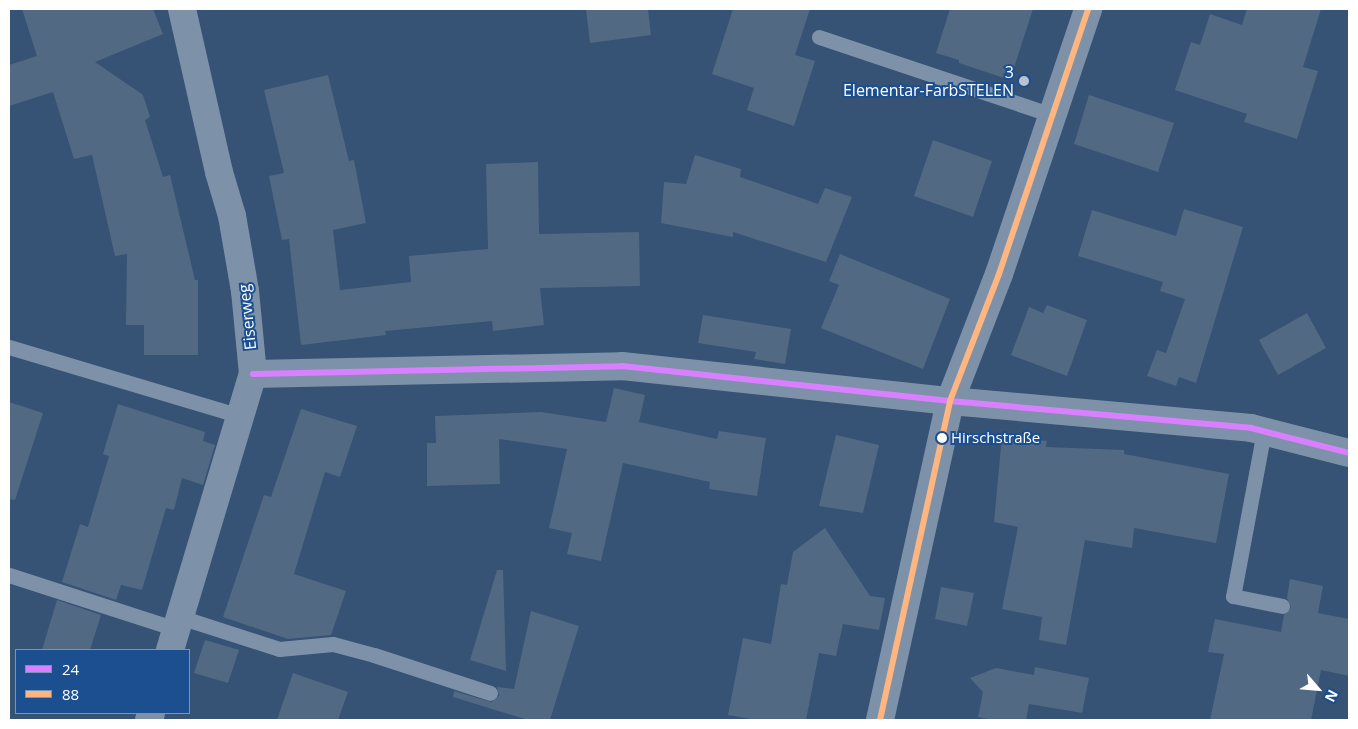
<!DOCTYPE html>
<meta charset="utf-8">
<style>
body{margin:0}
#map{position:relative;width:1358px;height:729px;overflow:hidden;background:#365274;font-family:"Open Sans",sans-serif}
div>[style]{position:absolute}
.building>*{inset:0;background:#526984}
.service>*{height:15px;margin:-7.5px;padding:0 7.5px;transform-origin:7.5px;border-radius:7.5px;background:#7d92a8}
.minor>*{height:28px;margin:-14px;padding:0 14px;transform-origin:14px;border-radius:14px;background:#7d92a8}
.bus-1>*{height:6px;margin:-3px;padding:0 3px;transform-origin:3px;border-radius:3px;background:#d880ff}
.bus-2>*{height:6px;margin:-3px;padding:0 3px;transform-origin:3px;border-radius:3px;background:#ffb580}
.dots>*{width:14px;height:14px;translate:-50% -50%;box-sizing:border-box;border:2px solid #1b4f8f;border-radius:50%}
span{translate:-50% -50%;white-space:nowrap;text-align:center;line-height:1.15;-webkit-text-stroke:4px #1b4f8f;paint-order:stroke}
.bus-label{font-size:15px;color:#fff}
.left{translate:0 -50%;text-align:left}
.poi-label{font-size:16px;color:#fff}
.right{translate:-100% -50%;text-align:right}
.street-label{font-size:16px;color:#fff}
.frame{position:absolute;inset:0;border:10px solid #fff;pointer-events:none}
.legend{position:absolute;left:15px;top:649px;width:175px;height:65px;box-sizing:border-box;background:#1b4f8f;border:1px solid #7695bc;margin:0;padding:6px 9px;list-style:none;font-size:15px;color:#fff}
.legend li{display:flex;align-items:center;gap:10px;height:25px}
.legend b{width:25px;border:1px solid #7695bc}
.north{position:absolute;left:1293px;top:664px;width:50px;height:50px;-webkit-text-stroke:4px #1b4f8f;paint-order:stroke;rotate:117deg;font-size:14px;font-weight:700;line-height:20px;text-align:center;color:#fff}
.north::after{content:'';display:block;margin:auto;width:18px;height:22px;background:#fff;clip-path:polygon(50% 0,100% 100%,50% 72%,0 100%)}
</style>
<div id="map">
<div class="building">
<i style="clip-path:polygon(22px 9px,153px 9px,163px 34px,95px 62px,143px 95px,150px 117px,145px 120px,163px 177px,170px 175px,195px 280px,198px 280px,198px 355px,144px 355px,144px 325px,126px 325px,127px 254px,115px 256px,92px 155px,74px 159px,53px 92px,9px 106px,9px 65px,37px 56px)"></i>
<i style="clip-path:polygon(586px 9px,648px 9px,651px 35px,590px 43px)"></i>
<i style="clip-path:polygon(733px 9px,810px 9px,795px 55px,815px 61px,794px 126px,747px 110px,754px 88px,712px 74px)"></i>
<i style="clip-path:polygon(950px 9px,1033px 9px,1010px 80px,959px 63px,959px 60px,936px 53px)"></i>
<i style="clip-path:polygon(1247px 9px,1321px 9px,1303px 67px,1318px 71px,1297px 139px,1244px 122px,1247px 114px,1175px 90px,1191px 42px,1200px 45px,1210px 14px,1242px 25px)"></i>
<i style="clip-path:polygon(328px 75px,349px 161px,354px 160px,366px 223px,333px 230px,340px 290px,411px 282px,409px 256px,488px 249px,486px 164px,538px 162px,539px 234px,639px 232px,640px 286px,540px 288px,544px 325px,493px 331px,492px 321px,385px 331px,386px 335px,301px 345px,289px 239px,282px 240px,269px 176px,284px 173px,264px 90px)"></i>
<i style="clip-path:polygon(1089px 95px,1174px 123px,1158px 172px,1074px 144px)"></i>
<i style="clip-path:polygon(933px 140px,992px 161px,973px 217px,914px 196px)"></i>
<i style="clip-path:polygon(695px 155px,741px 169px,740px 177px,818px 204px,825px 188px,852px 197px,826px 262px,733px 232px,733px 237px,661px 223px,664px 182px,686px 184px)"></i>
<i style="clip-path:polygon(1184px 209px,1243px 227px,1196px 383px,1179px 377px,1176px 386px,1147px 376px,1157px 350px,1166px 353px,1185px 299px,1160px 291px,1163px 282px,1078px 256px,1092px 210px,1176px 236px)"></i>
<i style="clip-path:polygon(840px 254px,950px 299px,923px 369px,821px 328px,839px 285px,829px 281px)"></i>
<i style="clip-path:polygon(1047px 305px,1087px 320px,1067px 376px,1011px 355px,1029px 307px,1043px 313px)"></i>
<i style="clip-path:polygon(1307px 313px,1326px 348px,1278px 375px,1259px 340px)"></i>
<i style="clip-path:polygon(703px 315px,791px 329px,785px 364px,754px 359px,756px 352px,698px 343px)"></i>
<i style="clip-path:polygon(614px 388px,645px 395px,639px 422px,717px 439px,719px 431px,766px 438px,757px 496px,709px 489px,710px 482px,623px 463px,601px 561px,567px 554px,572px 533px,549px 528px,567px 449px,499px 439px,500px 484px,427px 486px,427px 443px,436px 443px,435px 416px,541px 412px,606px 422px)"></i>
<i style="clip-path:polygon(9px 402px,43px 413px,15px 500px,9px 499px)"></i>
<i style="clip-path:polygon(118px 404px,205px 432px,203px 441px,215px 445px,203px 485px,182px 478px,174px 510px,166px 508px,142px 590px,121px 585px,116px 600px,62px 582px,80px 524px,88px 527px,109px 456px,103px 454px)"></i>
<i style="clip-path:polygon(301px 409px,357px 426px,340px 477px,325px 472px,294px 574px,346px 591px,331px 635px,288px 639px,223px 617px,264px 495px,271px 497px)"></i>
<i style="clip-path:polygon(836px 435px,879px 445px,863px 513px,819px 506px)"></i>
<i style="clip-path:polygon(1002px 436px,1047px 441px,1046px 447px,1124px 450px,1124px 454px,1229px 474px,1216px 543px,1134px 528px,1132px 548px,1085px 540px,1066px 645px,1039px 640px,1042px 617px,1002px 609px,1018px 527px,994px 522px)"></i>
<i style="clip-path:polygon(825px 528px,870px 596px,885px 598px,879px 630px,843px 624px,836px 656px,819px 653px,806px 720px,757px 720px,728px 715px,743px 638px,771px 644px,781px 584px,787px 585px,793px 552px)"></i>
<i style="clip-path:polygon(497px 570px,503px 570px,506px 671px,470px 660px)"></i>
<i style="clip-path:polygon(1290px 579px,1323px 586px,1318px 613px,1349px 619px,1349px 676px,1321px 670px,1311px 720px,1210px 720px,1224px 654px,1208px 652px,1215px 619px,1281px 632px,1284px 615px,1291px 607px,1287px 598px)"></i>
<i style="clip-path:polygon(941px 587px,974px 593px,967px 626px,935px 619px)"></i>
<i style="clip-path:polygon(57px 600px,101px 615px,90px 650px,42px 650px)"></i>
<i style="clip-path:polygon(531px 611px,579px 626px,550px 720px,528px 720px,453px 697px,454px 691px,491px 702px,499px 696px,497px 687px,514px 689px)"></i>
<i style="clip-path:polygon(205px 640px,239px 650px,228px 683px,194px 673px)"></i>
<i style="clip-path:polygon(1035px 667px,1089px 678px,1082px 713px,1029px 704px,1026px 720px,993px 720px,978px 717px,983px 692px,970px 678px,996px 668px,1034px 675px)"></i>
<i style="clip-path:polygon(293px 673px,348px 692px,338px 720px,277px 720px)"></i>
</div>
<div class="service">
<i style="left:819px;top:37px;width:246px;rotate:18.5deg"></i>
<i style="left:9px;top:347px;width:242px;rotate:16.6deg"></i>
<i style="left:1264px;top:431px;width:168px;rotate:100.6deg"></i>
<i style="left:1233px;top:596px;width:50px;rotate:11.5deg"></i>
<i style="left:9px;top:575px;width:176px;rotate:17.9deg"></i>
<i style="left:180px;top:617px;width:104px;rotate:17.9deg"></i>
<i style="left:279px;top:649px;width:54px;rotate:-5.3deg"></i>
<i style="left:333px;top:644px;width:42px;rotate:15deg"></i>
<i style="left:374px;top:655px;width:122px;rotate:18.1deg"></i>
</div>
<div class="minor">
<i style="left:253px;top:374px;width:369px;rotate:-1.2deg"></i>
<i style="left:622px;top:366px;width:330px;rotate:6.1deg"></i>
<i style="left:950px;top:401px;width:302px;rotate:5.1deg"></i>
<i style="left:1251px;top:428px;width:101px;rotate:14.3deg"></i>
<i style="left:170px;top:650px;width:288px;rotate:-73.3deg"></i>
<i style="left:253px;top:374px;width:83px;rotate:-95.5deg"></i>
<i style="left:245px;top:291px;width:76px;rotate:-99.8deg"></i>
<i style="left:232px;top:216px;width:46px;rotate:-106.5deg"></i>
<i style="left:219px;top:172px;width:167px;rotate:-102.8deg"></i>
<i style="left:149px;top:720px;width:7px;rotate:-74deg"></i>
<i style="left:880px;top:720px;width:327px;rotate:-77.6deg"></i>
<i style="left:950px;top:401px;width:136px;rotate:-68.9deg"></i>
<i style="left:999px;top:274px;width:280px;rotate:-71.4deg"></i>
</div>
<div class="bus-1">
<i style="left:253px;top:374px;width:369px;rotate:-1.2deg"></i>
<i style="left:622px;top:366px;width:330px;rotate:6.1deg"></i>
<i style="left:950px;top:401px;width:302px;rotate:5.1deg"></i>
<i style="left:1251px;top:428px;width:101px;rotate:14.3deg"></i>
</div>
<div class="bus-2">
<i style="left:880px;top:720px;width:327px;rotate:-77.6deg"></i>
<i style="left:950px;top:401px;width:136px;rotate:-68.9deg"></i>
<i style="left:999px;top:274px;width:280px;rotate:-71.4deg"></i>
</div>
<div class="dots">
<i style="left:1024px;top:81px;background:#b9c2ce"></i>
<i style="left:942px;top:438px;background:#fff"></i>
</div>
<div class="bus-label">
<span class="left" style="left:951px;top:438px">Hirschstraße</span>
</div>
<div class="poi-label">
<span class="right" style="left:1014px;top:81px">3<br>Elementar-FarbSTELEN</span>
</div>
<div class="street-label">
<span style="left:247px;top:317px;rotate:-96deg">Eiserweg</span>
</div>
<div class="frame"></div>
<ul class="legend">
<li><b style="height:6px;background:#d880ff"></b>24</li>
<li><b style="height:6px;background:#ffb580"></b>88</li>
</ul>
<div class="north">N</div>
</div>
